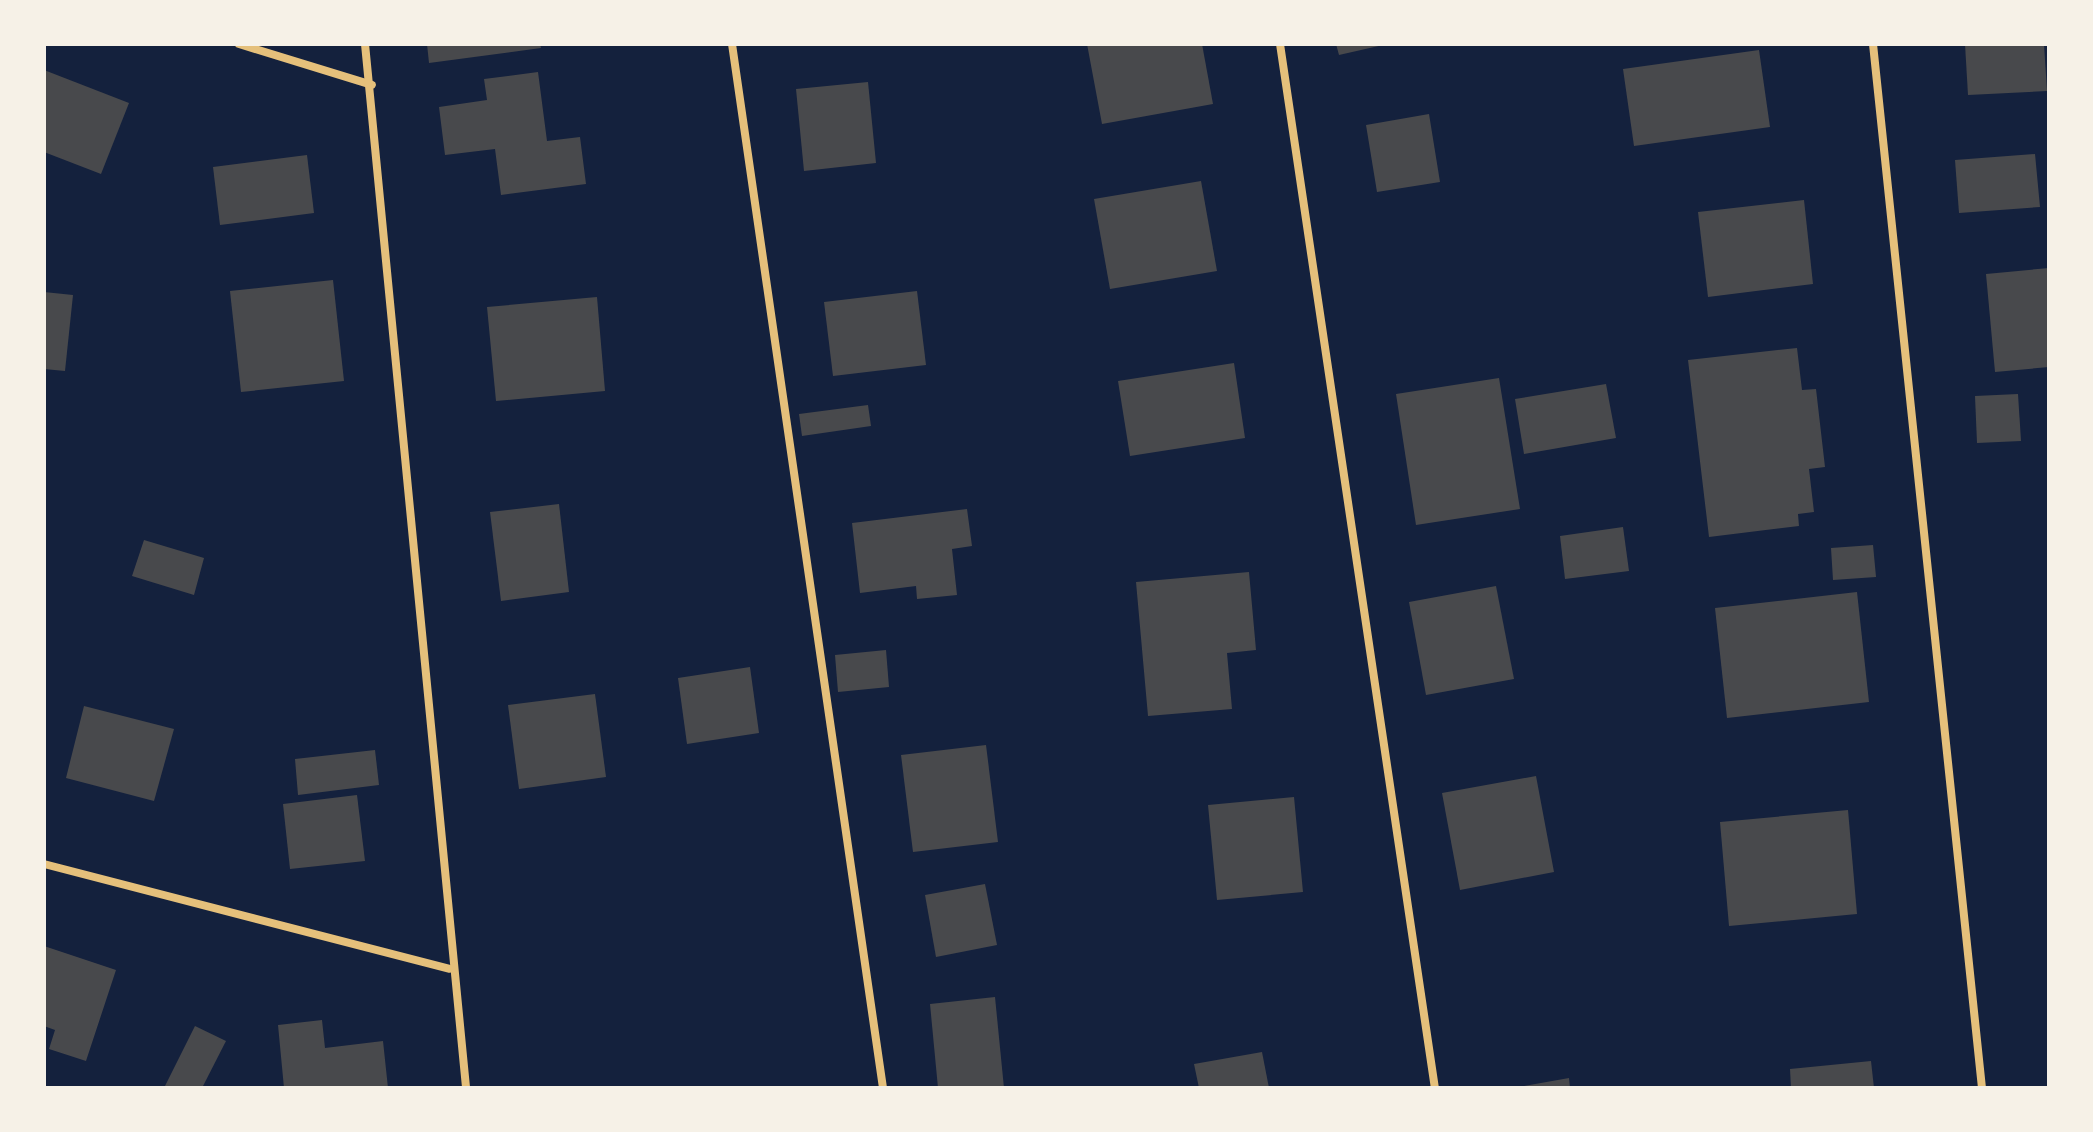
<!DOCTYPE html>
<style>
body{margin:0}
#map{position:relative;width:2093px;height:1132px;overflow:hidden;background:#14213d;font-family:"Work Sans",sans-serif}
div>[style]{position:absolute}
.building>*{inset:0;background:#48494c}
.minor>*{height:8px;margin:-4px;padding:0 4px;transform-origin:4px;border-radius:4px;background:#e5c07b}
span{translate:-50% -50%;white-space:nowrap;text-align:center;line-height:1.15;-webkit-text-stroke:6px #f6f1e7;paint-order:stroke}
.frame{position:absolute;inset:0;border:46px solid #f6f1e7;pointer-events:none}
</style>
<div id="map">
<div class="building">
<i style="clip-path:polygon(427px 44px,540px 44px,541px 48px,429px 63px)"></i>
<i style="clip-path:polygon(1087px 44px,1202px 44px,1213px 104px,1102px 124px)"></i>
<i style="clip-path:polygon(1336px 44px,1383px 44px,1383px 45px,1339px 55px)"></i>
<i style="clip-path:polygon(1965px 44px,2044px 44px,2047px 91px,1968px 95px)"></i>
<i style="clip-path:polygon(1759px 50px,1770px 127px,1634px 146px,1623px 69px)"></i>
<i style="clip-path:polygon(44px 70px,129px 103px,101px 174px,44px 152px)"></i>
<i style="clip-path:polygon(538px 72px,547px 141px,580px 137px,586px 184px,501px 195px,495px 149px,445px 155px,439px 107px,487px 100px,484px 79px)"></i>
<i style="clip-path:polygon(868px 82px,876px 163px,804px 171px,796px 89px)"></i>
<i style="clip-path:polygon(1429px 114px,1440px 182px,1377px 192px,1366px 125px)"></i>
<i style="clip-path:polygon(2035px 154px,2040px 207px,1959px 213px,1955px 160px)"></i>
<i style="clip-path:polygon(307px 155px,314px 213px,220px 225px,213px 167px)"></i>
<i style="clip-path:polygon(1201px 181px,1217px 271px,1110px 289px,1094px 199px)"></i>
<i style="clip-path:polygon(1804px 200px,1813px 284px,1708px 297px,1698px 212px)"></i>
<i style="clip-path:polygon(2049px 268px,2049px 367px,1995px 372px,1986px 274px)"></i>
<i style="clip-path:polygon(333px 280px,344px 381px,241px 392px,230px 291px)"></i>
<i style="clip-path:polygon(917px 291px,926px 365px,833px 376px,824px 302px)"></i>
<i style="clip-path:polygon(44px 292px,73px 295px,65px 371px,44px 369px)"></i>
<i style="clip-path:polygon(597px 297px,605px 391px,496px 401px,487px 307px)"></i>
<i style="clip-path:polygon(1797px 348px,1802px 390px,1816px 389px,1825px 467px,1809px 469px,1814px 512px,1798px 514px,1799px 526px,1709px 537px,1688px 360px)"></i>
<i style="clip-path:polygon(1234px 363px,1245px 438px,1130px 456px,1118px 381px)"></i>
<i style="clip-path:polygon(1499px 378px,1520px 509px,1416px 525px,1396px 394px)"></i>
<i style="clip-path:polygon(1606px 384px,1616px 438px,1524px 454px,1515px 399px)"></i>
<i style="clip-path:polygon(2018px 394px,2021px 441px,1977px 443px,1975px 396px)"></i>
<i style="clip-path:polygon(868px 405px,871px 426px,802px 436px,799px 414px)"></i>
<i style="clip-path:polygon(559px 504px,569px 592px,501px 601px,490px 512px)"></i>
<i style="clip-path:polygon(967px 509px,972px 546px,952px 549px,957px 595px,917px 599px,916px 586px,860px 593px,852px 523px)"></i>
<i style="clip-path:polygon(1623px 527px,1629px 571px,1565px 579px,1560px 536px)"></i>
<i style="clip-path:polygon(144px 540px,204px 558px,194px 595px,132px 576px)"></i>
<i style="clip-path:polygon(1873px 545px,1876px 577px,1833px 580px,1831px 548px)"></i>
<i style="clip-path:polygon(1249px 572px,1256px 650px,1227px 653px,1232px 709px,1148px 716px,1136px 582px)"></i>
<i style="clip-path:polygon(1496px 586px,1514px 679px,1426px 695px,1409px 602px)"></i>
<i style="clip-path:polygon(1857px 592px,1869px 702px,1727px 718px,1715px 608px)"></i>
<i style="clip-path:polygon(886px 650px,889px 687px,838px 692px,835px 655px)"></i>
<i style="clip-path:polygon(750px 667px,759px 733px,687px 744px,678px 678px)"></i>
<i style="clip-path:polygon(595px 694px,606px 777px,519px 789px,508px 705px)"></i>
<i style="clip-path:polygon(84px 706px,174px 729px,154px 801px,66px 778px)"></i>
<i style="clip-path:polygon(986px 745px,998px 842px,913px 852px,901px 755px)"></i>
<i style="clip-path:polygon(375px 750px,379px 785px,298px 795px,295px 759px)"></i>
<i style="clip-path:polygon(1536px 776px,1554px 872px,1460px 890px,1442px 793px)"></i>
<i style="clip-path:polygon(357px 795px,365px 861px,290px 869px,283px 804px)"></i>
<i style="clip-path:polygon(1294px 797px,1303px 892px,1217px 900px,1208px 805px)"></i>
<i style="clip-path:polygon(1848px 810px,1857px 914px,1729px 926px,1720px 822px)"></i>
<i style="clip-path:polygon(985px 884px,997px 945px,936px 957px,925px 895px)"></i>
<i style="clip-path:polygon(44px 946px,116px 970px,86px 1061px,49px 1049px,55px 1030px,44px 1026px)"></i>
<i style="clip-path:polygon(995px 997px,1004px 1088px,938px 1088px,930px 1004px)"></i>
<i style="clip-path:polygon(322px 1020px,325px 1048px,383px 1041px,388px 1088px,284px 1088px,278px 1025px)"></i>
<i style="clip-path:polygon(195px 1026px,226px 1041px,202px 1088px,164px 1088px)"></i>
<i style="clip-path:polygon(1262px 1052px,1269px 1088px,1199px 1088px,1194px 1064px)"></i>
<i style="clip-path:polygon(1871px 1061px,1874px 1088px,1791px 1088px,1790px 1069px)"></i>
<i style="clip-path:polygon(1569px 1078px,1570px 1088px,1524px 1088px,1524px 1086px)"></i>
</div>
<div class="minor">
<i style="left:239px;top:44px;width:139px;rotate:17.1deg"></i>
<i style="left:365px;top:44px;width:1049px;rotate:84.47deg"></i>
<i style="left:732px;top:44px;width:1055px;rotate:81.77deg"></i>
<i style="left:1280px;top:44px;width:1055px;rotate:81.56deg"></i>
<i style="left:1873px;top:44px;width:1050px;rotate:84.04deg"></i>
<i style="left:44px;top:864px;width:418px;rotate:14.5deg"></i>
</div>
<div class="frame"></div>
</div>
